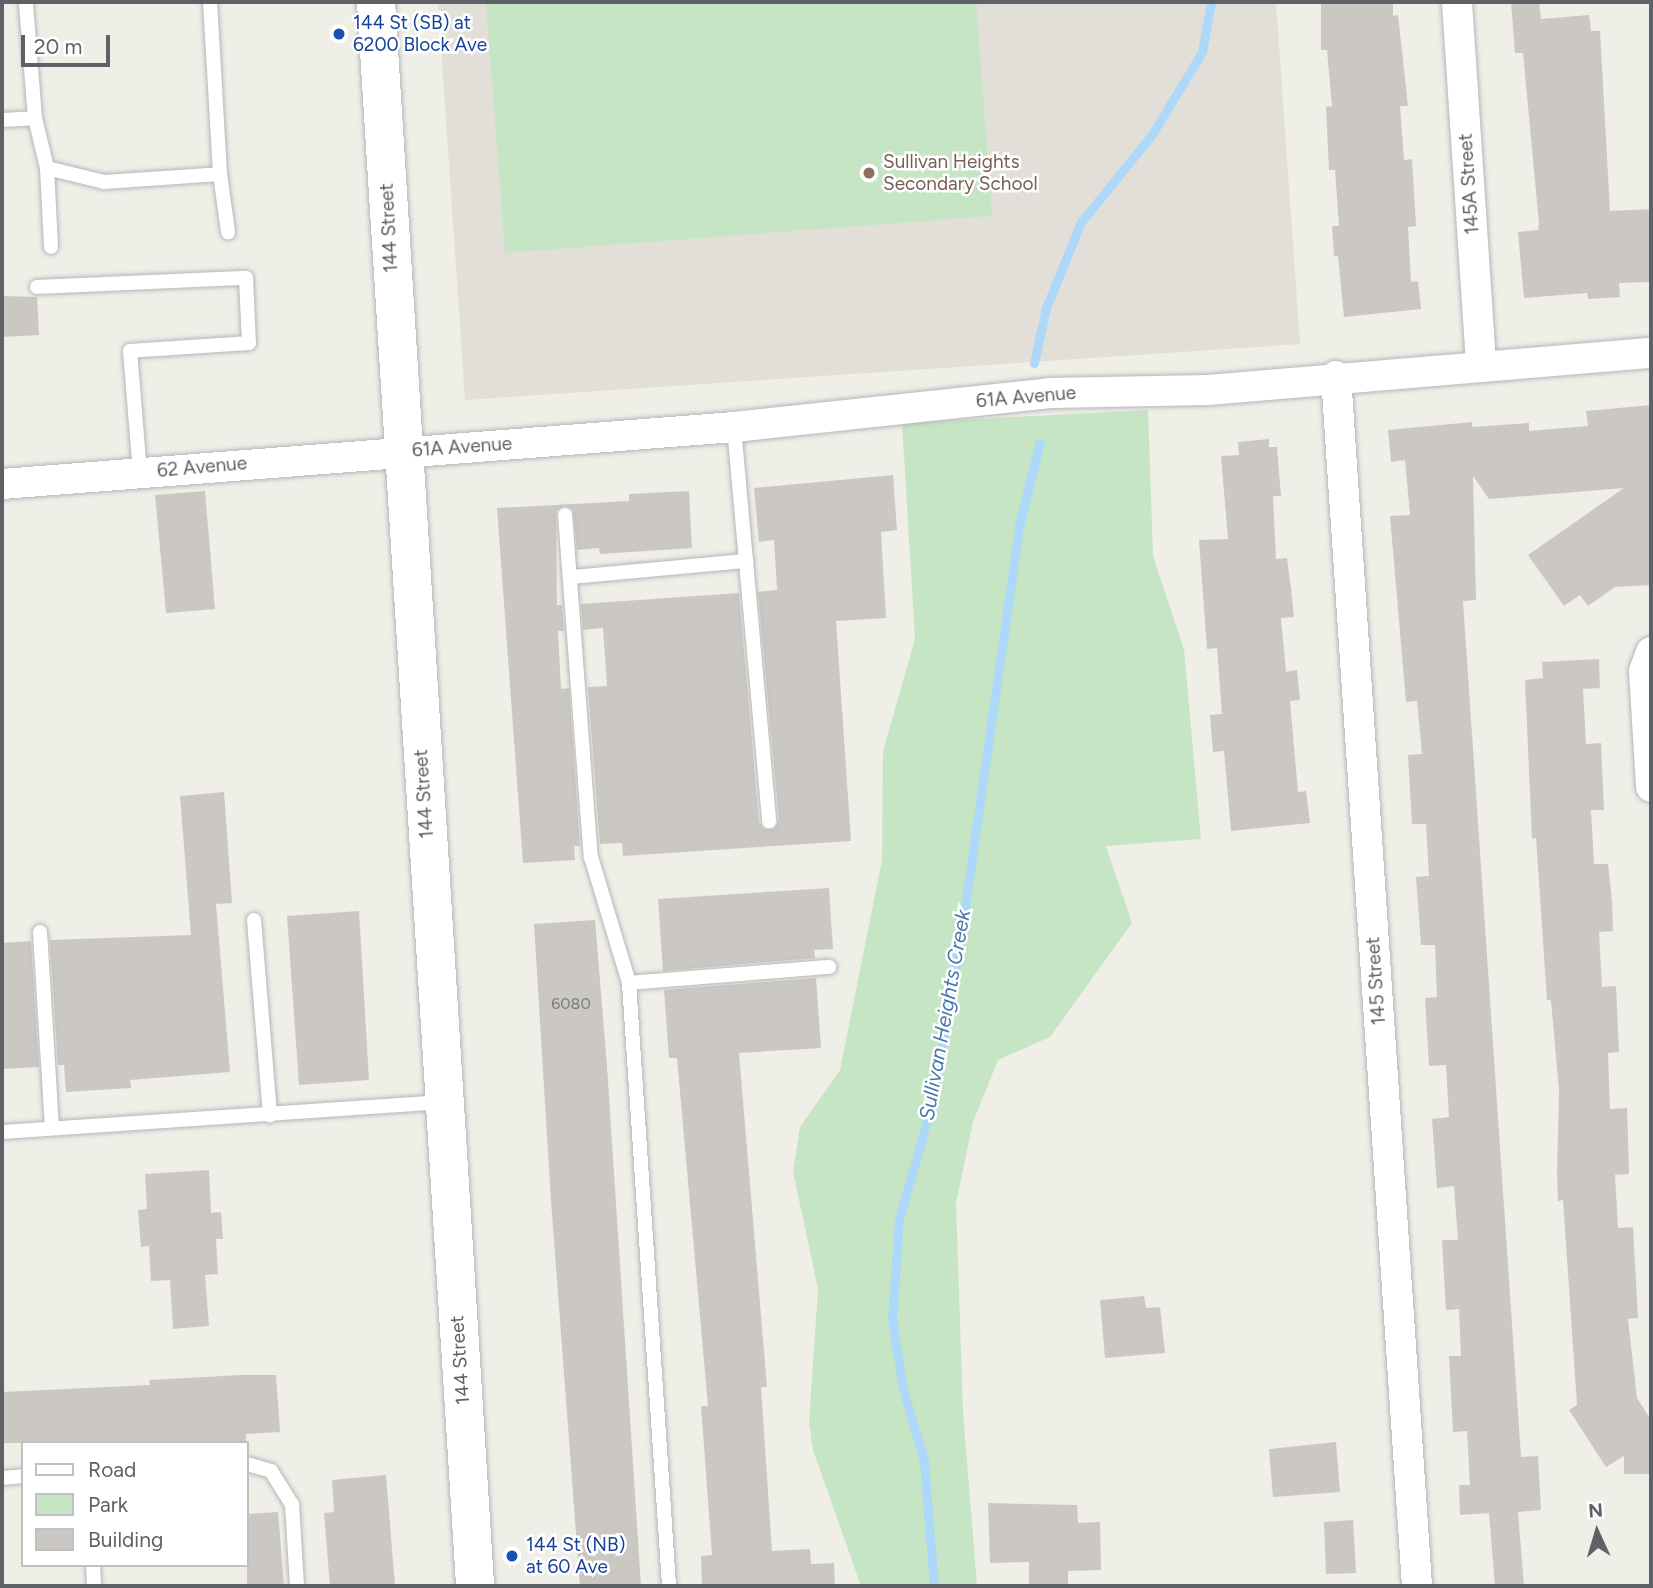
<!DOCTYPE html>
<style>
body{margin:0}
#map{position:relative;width:1653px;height:1588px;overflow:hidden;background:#efeee7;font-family:Figtree,sans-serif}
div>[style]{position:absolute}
.education>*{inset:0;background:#e2dfd8}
.green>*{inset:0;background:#c5e5c5}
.stream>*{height:9px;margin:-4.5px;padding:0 4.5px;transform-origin:4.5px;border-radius:4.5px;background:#add8f9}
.building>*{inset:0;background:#cbc8c4}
.roads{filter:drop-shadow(0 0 2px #b4b7ba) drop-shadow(0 0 2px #b4b7ba)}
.service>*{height:14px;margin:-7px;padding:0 7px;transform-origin:7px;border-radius:7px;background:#fff}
.minor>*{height:30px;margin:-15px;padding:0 15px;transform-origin:15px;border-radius:15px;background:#fff}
.secondary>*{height:38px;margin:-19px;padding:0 19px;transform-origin:19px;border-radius:19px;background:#fff}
.dots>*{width:19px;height:19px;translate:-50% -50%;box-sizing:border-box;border:4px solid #fff;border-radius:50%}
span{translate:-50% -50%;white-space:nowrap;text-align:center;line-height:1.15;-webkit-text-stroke:5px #fff;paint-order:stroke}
.number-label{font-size:16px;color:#797c7e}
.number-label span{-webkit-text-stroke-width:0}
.transit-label{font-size:19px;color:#164399}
.left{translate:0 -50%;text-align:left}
.education-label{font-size:19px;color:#785e54}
.street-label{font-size:19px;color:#5e6266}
.water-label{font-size:21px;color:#4a79ab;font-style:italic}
.frame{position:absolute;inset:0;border:4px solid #5e6266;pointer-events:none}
.legend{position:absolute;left:21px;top:1441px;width:228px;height:126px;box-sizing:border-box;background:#fff;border:2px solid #bfc0c2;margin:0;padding:9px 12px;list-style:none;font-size:21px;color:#5e6266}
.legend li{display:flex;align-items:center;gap:14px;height:35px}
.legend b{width:35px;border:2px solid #bfc0c2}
.north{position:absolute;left:1562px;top:1497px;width:70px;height:70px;-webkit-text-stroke:5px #fff;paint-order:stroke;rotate:356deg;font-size:19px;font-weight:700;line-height:28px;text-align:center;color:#5e6266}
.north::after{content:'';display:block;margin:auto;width:24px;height:32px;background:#5e6266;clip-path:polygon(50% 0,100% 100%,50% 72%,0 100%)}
.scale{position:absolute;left:21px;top:35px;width:89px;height:32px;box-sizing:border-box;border:4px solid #5e6266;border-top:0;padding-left:9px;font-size:21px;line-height:24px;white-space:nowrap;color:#5e6266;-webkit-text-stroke:5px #fff;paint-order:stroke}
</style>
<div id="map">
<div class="education">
<i style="clip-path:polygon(438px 2px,1276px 2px,1300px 344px,465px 400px)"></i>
</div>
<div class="green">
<i style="clip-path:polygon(486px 2px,976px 2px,992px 216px,505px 253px)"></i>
<i style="clip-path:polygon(1148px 410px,1153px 556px,1184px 650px,1201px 839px,1106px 846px,1132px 923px,1050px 1037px,998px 1060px,973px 1122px,956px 1203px,963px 1412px,977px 1586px,861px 1586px,813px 1450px,809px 1423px,818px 1289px,793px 1171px,800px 1127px,840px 1070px,882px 860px,883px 751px,915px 639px,902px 423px)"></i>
</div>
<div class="stream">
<i style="left:1034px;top:363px;width:56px;rotate:-77.7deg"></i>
<i style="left:1046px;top:308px;width:93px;rotate:-67.9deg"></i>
<i style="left:1081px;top:222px;width:111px;rotate:-50.9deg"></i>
<i style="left:1151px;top:136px;width:98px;rotate:-58.7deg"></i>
<i style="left:1202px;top:52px;width:51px;rotate:-79.8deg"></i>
<i style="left:934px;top:1586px;width:125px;rotate:-94.6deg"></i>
<i style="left:924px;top:1461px;width:75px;rotate:-106.3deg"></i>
<i style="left:903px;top:1389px;width:71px;rotate:-98.9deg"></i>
<i style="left:892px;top:1319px;width:100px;rotate:-86deg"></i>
<i style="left:899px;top:1219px;width:121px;rotate:-74.1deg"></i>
<i style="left:932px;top:1103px;width:170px;rotate:-80.2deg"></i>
<i style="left:961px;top:935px;width:417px;rotate:-81.9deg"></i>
<i style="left:1020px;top:522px;width:82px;rotate:-76deg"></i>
</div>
<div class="building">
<i style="clip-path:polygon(1321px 2px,1393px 2px,1393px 16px,1398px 15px,1408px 106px,1400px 106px,1404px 160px,1412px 159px,1416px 226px,1408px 227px,1411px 282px,1418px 281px,1421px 309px,1344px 317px,1338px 256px,1334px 256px,1332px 226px,1339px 226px,1335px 170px,1329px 170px,1326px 107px,1332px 106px,1327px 50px,1321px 50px)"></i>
<i style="clip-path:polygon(1511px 2px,1539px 2px,1541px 19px,1589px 15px,1591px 31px,1600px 31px,1610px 211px,1651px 209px,1651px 282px,1619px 283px,1620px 297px,1588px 299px,1587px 293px,1524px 298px,1518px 232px,1538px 230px,1539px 224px,1523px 53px,1515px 53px)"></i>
<i style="clip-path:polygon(2px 296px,37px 297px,39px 335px,2px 337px)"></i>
<i style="clip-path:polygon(1651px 405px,1651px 585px,1615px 587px,1588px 606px,1580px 595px,1564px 606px,1528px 555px,1624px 488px,1489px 499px,1473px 476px,1476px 600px,1463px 601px,1521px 1457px,1538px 1456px,1541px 1510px,1518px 1512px,1524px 1586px,1495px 1586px,1489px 1513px,1460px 1515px,1459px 1485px,1470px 1485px,1467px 1431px,1453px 1432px,1449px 1356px,1461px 1356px,1459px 1309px,1446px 1310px,1442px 1240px,1458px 1240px,1454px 1186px,1437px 1188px,1432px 1119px,1449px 1117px,1446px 1065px,1429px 1066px,1425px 998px,1437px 997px,1435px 945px,1421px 945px,1416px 877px,1429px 876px,1426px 824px,1412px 824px,1408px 755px,1422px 754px,1417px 701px,1406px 702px,1390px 516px,1410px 515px,1405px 460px,1391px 462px,1388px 430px,1472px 422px,1472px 427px,1529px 423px,1529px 431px,1588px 426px,1586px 411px)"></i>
<i style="clip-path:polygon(1269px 439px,1269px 447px,1277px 447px,1281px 496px,1273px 496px,1276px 559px,1287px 558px,1291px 588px,1294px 617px,1281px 618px,1286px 672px,1297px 670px,1300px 700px,1290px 701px,1298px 792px,1306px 791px,1310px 823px,1231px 831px,1224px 751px,1213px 752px,1210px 715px,1222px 714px,1217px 648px,1207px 649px,1199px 540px,1228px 539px,1221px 456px,1239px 455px,1238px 442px)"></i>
<i style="clip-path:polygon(893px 475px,897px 530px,881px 532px,886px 618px,836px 621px,851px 841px,623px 856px,622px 843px,600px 844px,588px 687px,607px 686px,603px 628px,583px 630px,581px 604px,739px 593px,759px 822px,764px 829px,774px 829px,779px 820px,758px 592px,777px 590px,774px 540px,759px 542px,754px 488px)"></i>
<i style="clip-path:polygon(205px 491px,215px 609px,166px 613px,155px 495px)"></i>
<i style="clip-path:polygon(689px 491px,692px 548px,600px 554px,599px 548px,577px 550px,573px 510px,565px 505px,556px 511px,557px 605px,562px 605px,564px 631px,558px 631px,561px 689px,569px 688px,580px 846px,574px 846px,575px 860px,523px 863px,497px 508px,629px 501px,629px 494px)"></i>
<i style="clip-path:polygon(1599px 659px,1600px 688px,1583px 689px,1586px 744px,1601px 743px,1604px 810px,1591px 810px,1594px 864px,1608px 864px,1612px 901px,1613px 931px,1599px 932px,1602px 987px,1616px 986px,1619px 1052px,1608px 1053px,1610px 1109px,1627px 1108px,1628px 1137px,1629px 1174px,1615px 1175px,1618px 1228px,1633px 1227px,1638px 1318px,1628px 1319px,1637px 1398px,1651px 1420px,1651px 1474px,1624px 1474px,1624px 1456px,1606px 1467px,1569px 1410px,1577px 1405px,1563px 1200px,1558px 1201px,1557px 1173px,1559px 1091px,1551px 1000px,1547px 1000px,1536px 838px,1532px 839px,1525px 680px,1543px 678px,1542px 662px)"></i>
<i style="clip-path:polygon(224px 792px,232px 903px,216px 904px,230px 1072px,130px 1080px,131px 1088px,66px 1092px,64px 1065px,58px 1065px,50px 940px,191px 935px,180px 796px)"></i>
<i style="clip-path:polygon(829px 888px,833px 949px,814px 950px,815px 958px,663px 971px,658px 899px)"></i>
<i style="clip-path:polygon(359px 911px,369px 1080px,299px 1085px,287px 916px)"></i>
<i style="clip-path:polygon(595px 920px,607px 1066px,641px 1586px,580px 1586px,551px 1201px,534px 924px)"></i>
<i style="clip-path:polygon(31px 941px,39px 1067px,2px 1069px,2px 943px)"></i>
<i style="clip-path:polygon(816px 978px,821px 1048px,739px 1053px,767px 1387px,761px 1387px,772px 1551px,810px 1549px,811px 1564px,834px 1563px,835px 1586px,702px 1586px,701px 1556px,712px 1555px,701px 1406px,708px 1406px,677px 1058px,669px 1058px,664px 990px)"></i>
<i style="clip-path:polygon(209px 1170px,211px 1213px,221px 1212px,223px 1239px,216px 1239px,218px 1274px,205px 1275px,209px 1326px,173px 1329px,170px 1280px,151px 1281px,149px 1246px,141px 1247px,138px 1210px,147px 1209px,145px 1174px)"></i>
<i style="clip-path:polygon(1144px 1296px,1146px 1308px,1160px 1307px,1165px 1353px,1105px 1358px,1100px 1300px)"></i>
<i style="clip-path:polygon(241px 1375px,276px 1375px,280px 1432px,246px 1434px,246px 1443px,2px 1443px,2px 1392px,150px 1385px,149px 1380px)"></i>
<i style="clip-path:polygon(1336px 1442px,1340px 1492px,1273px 1497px,1269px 1449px)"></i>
<i style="clip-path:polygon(386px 1475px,395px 1586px,330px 1586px,324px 1513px,334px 1512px,332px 1480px)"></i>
<i style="clip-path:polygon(988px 1503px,1077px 1505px,1078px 1523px,1100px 1522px,1101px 1570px,1068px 1571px,1068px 1586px,1029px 1586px,1029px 1562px,990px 1563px)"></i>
<i style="clip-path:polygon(278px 1512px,284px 1586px,247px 1586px,247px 1514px)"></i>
<i style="clip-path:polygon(1353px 1520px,1356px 1573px,1326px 1574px,1324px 1522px)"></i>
</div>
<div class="roads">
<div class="service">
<i style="left:26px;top:4px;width:114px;rotate:85.5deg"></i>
<i style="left:2px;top:120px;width:33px;rotate:-3deg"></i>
<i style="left:35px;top:118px;width:51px;rotate:76.5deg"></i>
<i style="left:47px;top:168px;width:59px;rotate:13.8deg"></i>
<i style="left:104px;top:182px;width:116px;rotate:-3.9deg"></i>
<i style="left:220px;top:174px;width:172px;rotate:-93.3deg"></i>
<i style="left:47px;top:168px;width:79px;rotate:87.1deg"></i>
<i style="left:220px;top:174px;width:59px;rotate:82.1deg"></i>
<i style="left:37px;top:287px;width:209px;rotate:-2.5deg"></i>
<i style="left:246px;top:278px;width:65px;rotate:87.4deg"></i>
<i style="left:249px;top:343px;width:119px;rotate:176.2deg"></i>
<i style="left:130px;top:351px;width:121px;rotate:85.3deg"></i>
<i style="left:734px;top:427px;width:396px;rotate:84.9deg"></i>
<i style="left:565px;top:515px;width:343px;rotate:85.7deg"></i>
<i style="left:591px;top:857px;width:132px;rotate:73.2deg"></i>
<i style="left:629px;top:983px;width:604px;rotate:86.2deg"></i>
<i style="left:572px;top:577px;width:175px;rotate:-5.3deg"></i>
<i style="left:254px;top:920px;width:196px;rotate:85.3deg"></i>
<i style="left:40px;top:932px;width:196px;rotate:86.5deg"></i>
<i style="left:629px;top:983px;width:201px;rotate:-4.6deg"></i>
<i style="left:2px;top:1132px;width:443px;rotate:-3.9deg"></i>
<i style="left:247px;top:1464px;width:25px;rotate:16deg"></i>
<i style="left:271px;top:1471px;width:39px;rotate:58deg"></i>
<i style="left:292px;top:1504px;width:82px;rotate:86.5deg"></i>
<i style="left:2px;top:1478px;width:21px;rotate:-5deg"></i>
<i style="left:93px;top:1565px;width:21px;rotate:87deg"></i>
</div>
<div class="minor">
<i style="left:1457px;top:2px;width:365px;rotate:86.2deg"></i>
<i style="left:1336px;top:376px;width:1213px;rotate:86.17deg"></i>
<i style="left:2px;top:484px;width:734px;rotate:-4.45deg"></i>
<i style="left:734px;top:427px;width:318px;rotate:-6.1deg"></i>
<i style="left:1050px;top:393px;width:158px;rotate:-1.1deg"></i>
<i style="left:1208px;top:390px;width:445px;rotate:-4.8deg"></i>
<i style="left:1651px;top:652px;width:20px;rotate:110deg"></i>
<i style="left:1644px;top:671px;width:116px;rotate:86.5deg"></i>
</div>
<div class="secondary">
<i style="left:376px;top:2px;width:1587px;rotate:86.42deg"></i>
</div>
</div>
<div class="dots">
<i style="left:339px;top:34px;background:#1a4fb4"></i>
<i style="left:869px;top:173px;background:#8d6e63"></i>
<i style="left:512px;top:1556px;background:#1a4fb4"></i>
</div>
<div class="number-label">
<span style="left:571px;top:1004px">6080</span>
</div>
<div class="transit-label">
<span class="left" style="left:353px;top:34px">144 St (SB) at<br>6200 Block Ave</span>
<span class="left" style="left:526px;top:1556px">144 St (NB)<br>at 60 Ave</span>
</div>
<div class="education-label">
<span class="left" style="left:883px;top:173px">Sullivan Heights<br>Secondary School</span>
</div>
<div class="street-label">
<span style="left:1469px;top:184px;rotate:-94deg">145A Street</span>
<span style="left:389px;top:228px;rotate:-93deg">144 Street</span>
<span style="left:1026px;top:397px;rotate:-5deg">61A Avenue</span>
<span style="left:462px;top:447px;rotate:-4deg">61A Avenue</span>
<span style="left:202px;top:467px;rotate:-5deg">62 Avenue</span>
<span style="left:424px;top:794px;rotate:-94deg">144 Street</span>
<span style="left:1376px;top:981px;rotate:-94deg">145 Street</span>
<span style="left:460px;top:1360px;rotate:-94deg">144 Street</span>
</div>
<div class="water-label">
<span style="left:945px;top:1015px;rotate:-80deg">Sullivan Heights Creek</span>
</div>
<div class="frame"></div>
<ul class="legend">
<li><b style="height:9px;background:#fff"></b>Road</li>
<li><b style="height:19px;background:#c5e5c5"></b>Park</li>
<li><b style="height:19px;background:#cbc8c4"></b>Building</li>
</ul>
<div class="north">N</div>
<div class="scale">20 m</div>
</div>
